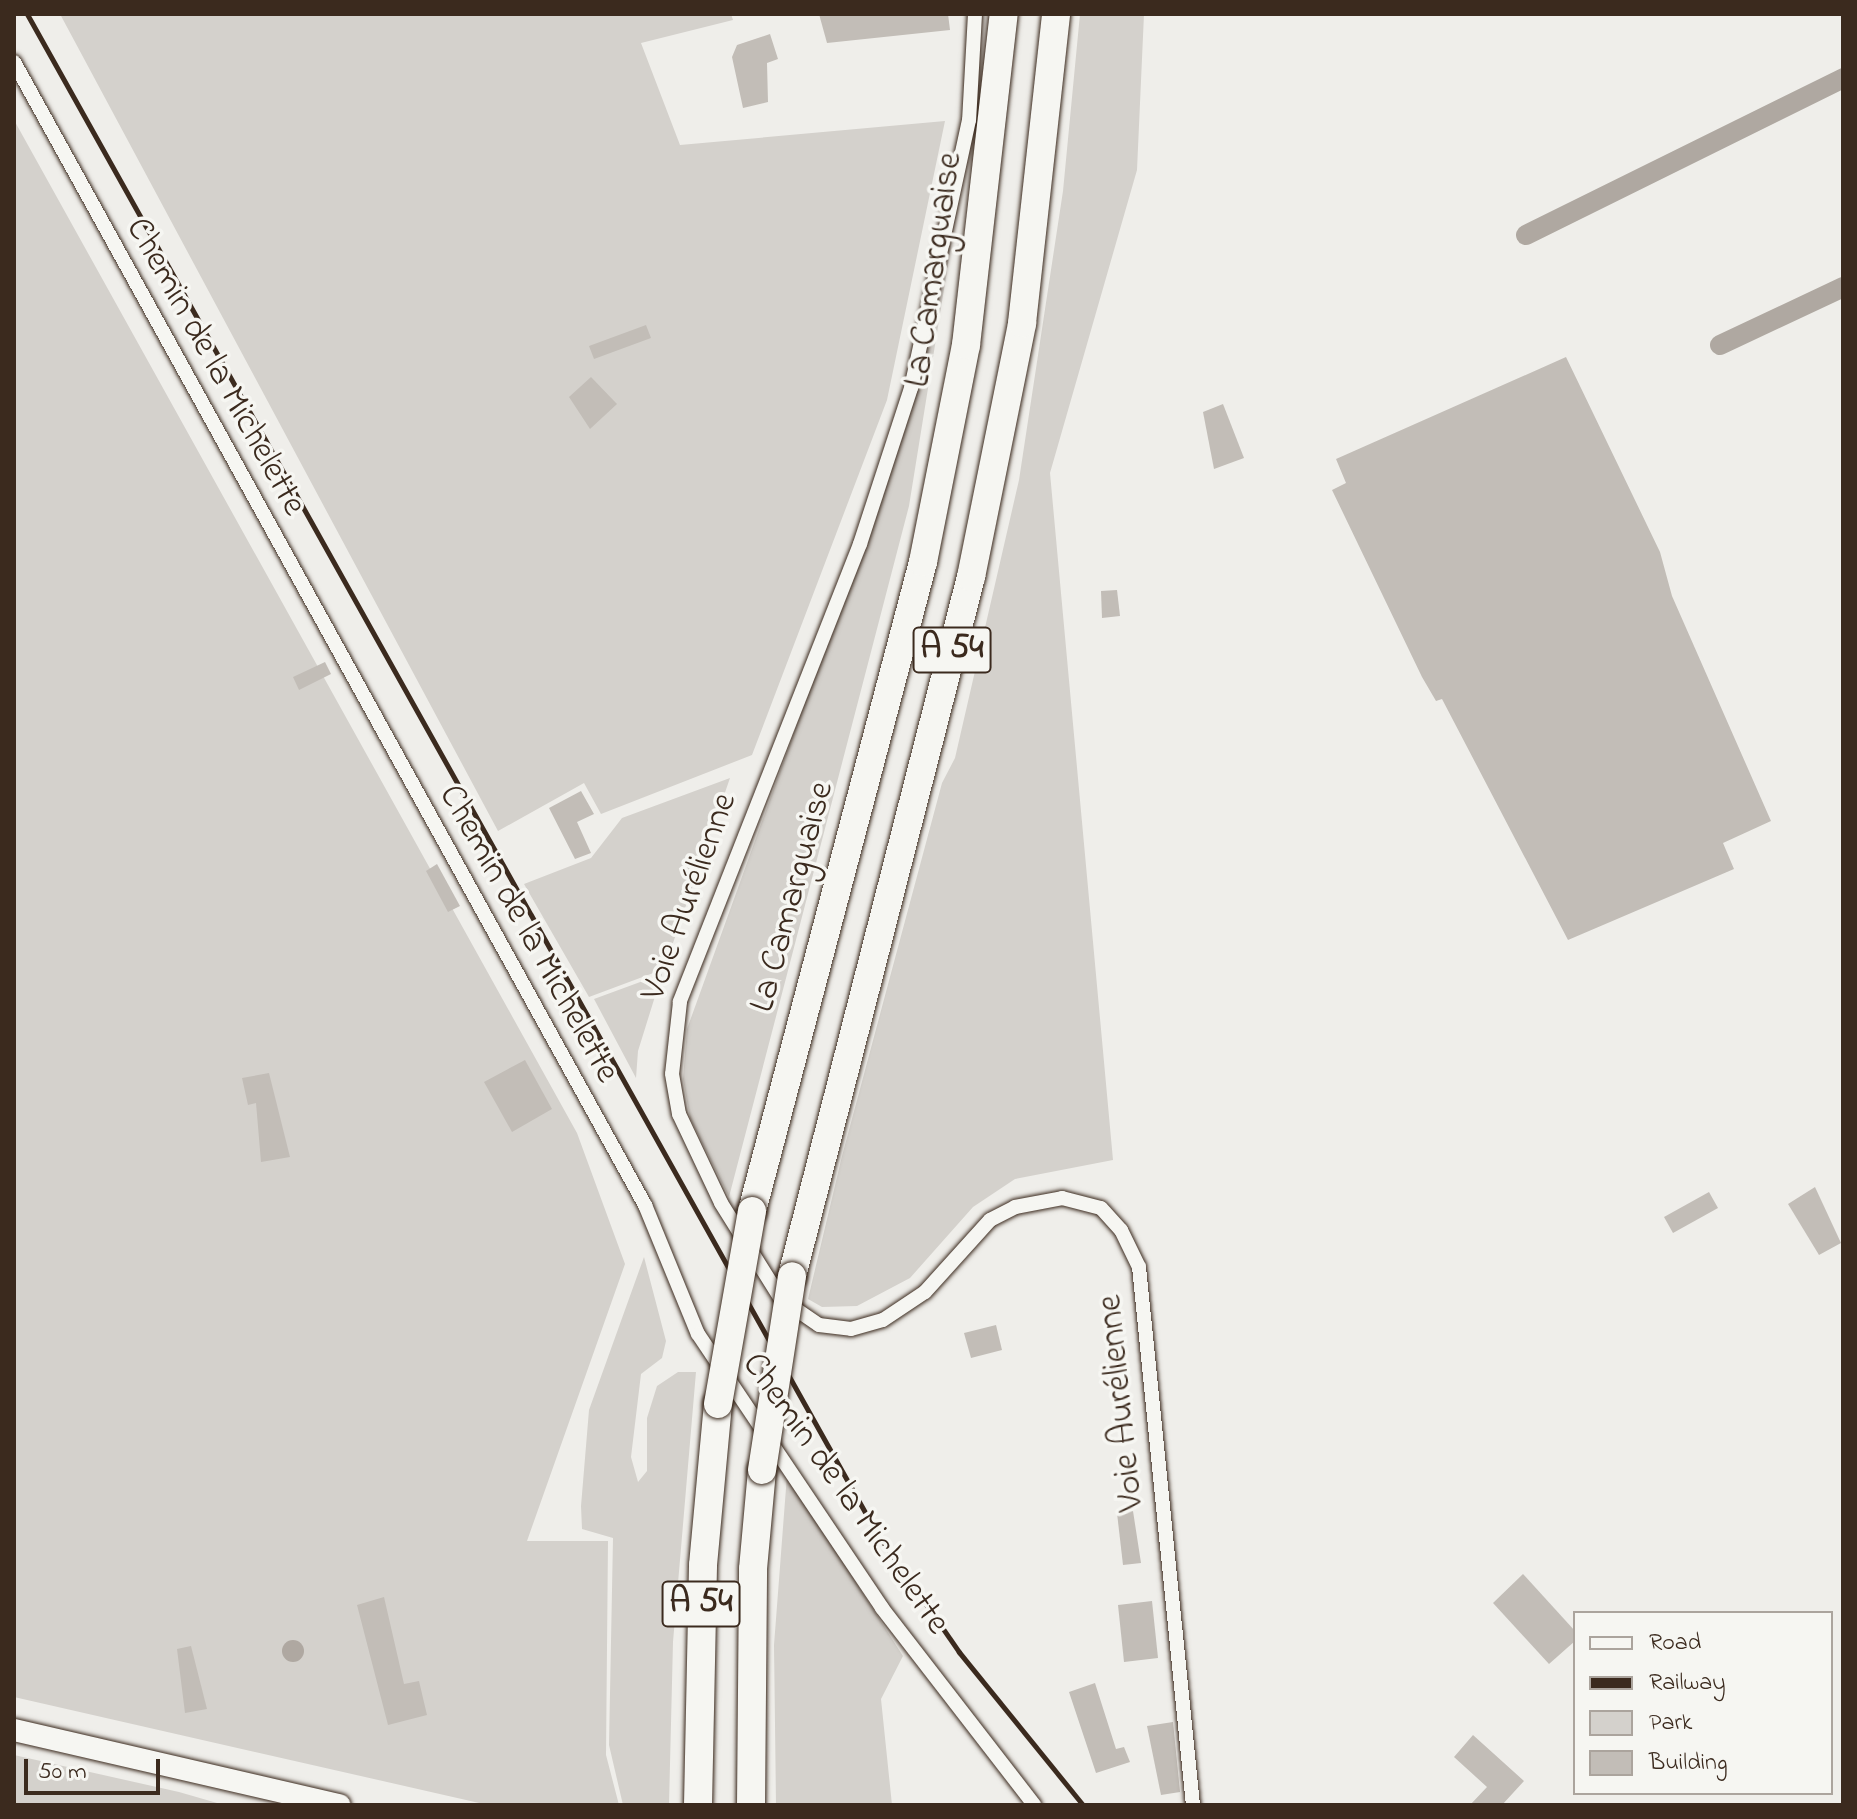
<!DOCTYPE html>
<meta charset="utf-8">
<style>
body{margin:0}
#map{position:relative;width:1857px;height:1819px;overflow:hidden;background:#efeeea;font-family:"Indie Flower",sans-serif}
div>[style]{position:absolute}
.green>*{inset:0;background:#d4d1cc}
.water>*{inset:0;background:#afa8a1}
.round{border-radius:50%}
.canal>*{height:20px;margin:-10px;padding:0 10px;transform-origin:10px;border-radius:10px;background:#afa8a1}
.building>*{inset:0;background:#c2bdb7}
.roads{filter:drop-shadow(0 0 2px #3b2a1e) drop-shadow(0 0 2px #3b2a1e)}
.street>*{height:14px;margin:-7px;padding:0 7px;transform-origin:7px;border-radius:7px;background:#f6f6f2}
.secondary>*{height:22px;margin:-11px;padding:0 11px;transform-origin:11px;border-radius:11px;background:#f6f6f2}
.highway>*{height:28px;margin:-14px;padding:0 14px;transform-origin:14px;border-radius:14px;background:#f6f6f2}
.rail>*{height:5px;margin:-2.5px;padding:0 2.5px;transform-origin:2.5px;border-radius:2.5px;background:#3b2a1e}
.bridges{filter:drop-shadow(0 0 2px #3b2a1e) drop-shadow(0 0 2px #3b2a1e)}
.highway-bridge>*{height:28px;margin:-14px;padding:0 14px;transform-origin:14px;border-radius:14px;background:#f6f6f2}
span{translate:-50% -50%;white-space:nowrap;text-align:center;line-height:1.15;-webkit-text-stroke:7px #f6f6f2;paint-order:stroke}
.shield-label span{padding:2px 6px;background:#f6f6f2;border:2px solid;border-radius:6px;-webkit-text-stroke-width:0}
.shield-label{font-size:34px;color:#3b2a1e;font-weight:700}
.street-label{font-size:36px;color:#3b2a1e}
.frame{position:absolute;inset:0;border:16px solid #3b2a1e;pointer-events:none}
.legend{position:absolute;left:1573px;top:1611px;width:260px;height:184px;box-sizing:border-box;background:#f6f6f2;border:2px solid #aba49d;margin:0;padding:10px 14px;list-style:none;font-size:24px;color:#3b2a1e}
.legend li{display:flex;align-items:center;gap:16px;height:40px}
.legend b{width:40px;border:2px solid #aba49d}
.scale{position:absolute;left:24px;top:1759px;width:136px;height:36px;box-sizing:border-box;border:4px solid #3b2a1e;border-top:0;padding-left:10px;font-size:24px;line-height:28px;white-space:nowrap;color:#3b2a1e;-webkit-text-stroke:6px #f6f6f2;paint-order:stroke}
</style>
<div id="map">
<div class="green">
<i style="clip-path:polygon(60px 14px,731px 14px,733px 20px,641px 43px,680px 145px,945px 121px,887px 400px,752px 755px,601px 814px,584px 783px,498px 831px)"></i>
<i style="clip-path:polygon(1080px 14px,1144px 14px,1137px 170px,1050px 473px,1113px 1160px,1015px 1179px,973px 1207px,910px 1278px,857px 1306px,822px 1307px,808px 1299px,842px 1156px,942px 783px,955px 758px,1019px 480px,1063px 191px)"></i>
<i style="clip-path:polygon(14px 120px,577px 1133px,625px 1264px,527px 1541px,608px 1541px,606px 1755px,619px 1805px,488px 1805px,14px 1697px)"></i>
<i style="clip-path:polygon(966px 153px,909px 506px,729px 1197px,690px 1118px,683px 1079px,687px 1029px,894px 456px,928px 342px)"></i>
<i style="clip-path:polygon(730px 778px,664px 969px,589px 997px,524px 884px,591px 858px,622px 818px)"></i>
<i style="clip-path:polygon(662px 974px,638px 1051px,636px 1078px,594px 999px)"></i>
<i style="clip-path:polygon(644px 1257px,666px 1341px,662px 1358px,641px 1374px,631px 1457px,638px 1482px,647px 1471px,647px 1418px,657px 1386px,678px 1372px,696px 1372px,673px 1642px,669px 1805px,623px 1805px,609px 1745px,613px 1538px,582px 1529px,581px 1506px,589px 1410px)"></i>
<i style="clip-path:polygon(787px 1475px,903px 1656px,881px 1699px,892px 1805px,776px 1805px,774px 1645px)"></i>
<i style="clip-path:polygon(14px 1755px,179px 1792px,224px 1805px,14px 1805px)"></i>
</div>
<div class="water">
<i class="round" style="left:282px;top:1640px;width:22px;height:22px"></i>
</div>
<div class="canal">
<i style="left:1526px;top:235px;width:354px;rotate:-26.3deg"></i>
<i style="left:1720px;top:345px;width:136px;rotate:-25.2deg"></i>
</div>
<div class="building">
<i style="clip-path:polygon(819px 14px,948px 14px,950px 30px,827px 43px)"></i>
<i style="clip-path:polygon(770px 34px,778px 59px,767px 63px,768px 102px,743px 108px,732px 57px,737px 45px)"></i>
<i style="clip-path:polygon(646px 325px,651px 338px,594px 359px,589px 346px)"></i>
<i style="clip-path:polygon(1566px 357px,1660px 552px,1672px 596px,1771px 821px,1723px 843px,1734px 869px,1568px 940px,1442px 699px,1436px 701px,1422px 677px,1332px 490px,1346px 483px,1336px 459px)"></i>
<i style="clip-path:polygon(591px 377px,617px 404px,590px 429px,569px 397px)"></i>
<i style="clip-path:polygon(1223px 404px,1244px 458px,1214px 469px,1203px 412px)"></i>
<i style="clip-path:polygon(1117px 590px,1120px 616px,1102px 618px,1101px 591px)"></i>
<i style="clip-path:polygon(325px 662px,331px 674px,299px 690px,293px 677px)"></i>
<i style="clip-path:polygon(581px 791px,594px 814px,577px 822px,591px 853px,575px 859px,549px 808px)"></i>
<i style="clip-path:polygon(437px 864px,460px 906px,448px 912px,426px 871px)"></i>
<i style="clip-path:polygon(525px 1060px,552px 1109px,512px 1132px,484px 1082px)"></i>
<i style="clip-path:polygon(269px 1073px,290px 1157px,261px 1162px,256px 1103px,248px 1105px,242px 1078px)"></i>
<i style="clip-path:polygon(1815px 1187px,1841px 1243px,1819px 1255px,1788px 1204px)"></i>
<i style="clip-path:polygon(1709px 1192px,1718px 1208px,1673px 1233px,1664px 1217px)"></i>
<i style="clip-path:polygon(996px 1325px,1002px 1350px,971px 1358px,964px 1333px)"></i>
<i style="clip-path:polygon(1133px 1511px,1141px 1563px,1123px 1565px,1117px 1513px)"></i>
<i style="clip-path:polygon(1523px 1574px,1575px 1631px,1575px 1641px,1549px 1664px,1493px 1603px)"></i>
<i style="clip-path:polygon(384px 1597px,404px 1684px,419px 1681px,427px 1715px,388px 1725px,357px 1605px)"></i>
<i style="clip-path:polygon(1152px 1601px,1158px 1658px,1124px 1662px,1118px 1605px)"></i>
<i style="clip-path:polygon(191px 1646px,207px 1709px,185px 1713px,177px 1649px)"></i>
<i style="clip-path:polygon(1095px 1683px,1116px 1749px,1124px 1747px,1130px 1762px,1096px 1773px,1069px 1692px)"></i>
<i style="clip-path:polygon(1173px 1722px,1180px 1792px,1161px 1795px,1147px 1726px)"></i>
<i style="clip-path:polygon(1473px 1735px,1524px 1781px,1502px 1805px,1470px 1805px,1487px 1787px,1454px 1757px)"></i>
</div>
<div class="roads">
<div class="street">
<i style="left:975px;top:14px;width:106px;rotate:93.2deg"></i>
<i style="left:969px;top:120px;width:274px;rotate:102.2deg"></i>
<i style="left:911px;top:388px;width:164px;rotate:108.1deg"></i>
<i style="left:860px;top:544px;width:492px;rotate:111.5deg"></i>
<i style="left:680px;top:1002px;width:72px;rotate:96.3deg"></i>
<i style="left:672px;top:1074px;width:41px;rotate:80.1deg"></i>
<i style="left:679px;top:1114px;width:98px;rotate:64.7deg"></i>
<i style="left:721px;top:1203px;width:113px;rotate:58deg"></i>
<i style="left:781px;top:1299px;width:46px;rotate:34.4deg"></i>
<i style="left:819px;top:1325px;width:32px;rotate:7deg"></i>
<i style="left:851px;top:1329px;width:33px;rotate:-16deg"></i>
<i style="left:883px;top:1320px;width:50px;rotate:-33.7deg"></i>
<i style="left:925px;top:1292px;width:97px;rotate:-47.9deg"></i>
<i style="left:990px;top:1220px;width:28px;rotate:-27deg"></i>
<i style="left:1015px;top:1207px;width:48px;rotate:-10.8deg"></i>
<i style="left:1062px;top:1198px;width:40px;rotate:14.4deg"></i>
<i style="left:1101px;top:1208px;width:30px;rotate:48deg"></i>
<i style="left:1121px;top:1230px;width:41px;rotate:64.1deg"></i>
<i style="left:1139px;top:1267px;width:541px;rotate:84.27deg"></i>
<i style="left:14px;top:62px;width:1306px;rotate:61.1deg"></i>
<i style="left:645px;top:1205px;width:139px;rotate:67.7deg"></i>
<i style="left:698px;top:1334px;width:330px;rotate:56.1deg"></i>
<i style="left:882px;top:1608px;width:249px;rotate:52.3deg"></i>
</div>
<div class="secondary">
<i style="left:14px;top:1730px;width:334px;rotate:13deg"></i>
</div>
<div class="highway">
<i style="left:752px;top:1211px;width:671px;rotate:-75.24deg"></i>
<i style="left:923px;top:562px;width:221px;rotate:-78.8deg"></i>
<i style="left:966px;top:345px;width:333px;rotate:-83.5deg"></i>
<i style="left:792px;top:1276px;width:722px;rotate:-75.64deg"></i>
<i style="left:971px;top:577px;width:259px;rotate:-78.6deg"></i>
<i style="left:1022px;top:323px;width:311px;rotate:-83.7deg"></i>
<i style="left:698px;top:1805px;width:240px;rotate:-88.8deg"></i>
<i style="left:703px;top:1565px;width:162px;rotate:-84.7deg"></i>
<i style="left:751px;top:1805px;width:236px;rotate:-89.5deg"></i>
<i style="left:753px;top:1569px;width:99px;rotate:-84.8deg"></i>
</div>
</div>
<div class="rail">
<i style="left:27px;top:14px;width:1739px;rotate:60.78deg"></i>
<i style="left:876px;top:1532px;width:146px;rotate:55.3deg"></i>
<i style="left:959px;top:1652px;width:197px;rotate:51deg"></i>
</div>
<div class="bridges">
<div class="highway-bridge">
<i style="left:718px;top:1404px;width:196px;rotate:-80deg"></i>
<i style="left:762px;top:1470px;width:196px;rotate:-81.2deg"></i>
</div>
</div>
<div class="shield-label">
<span style="left:952px;top:650px">A 54</span>
<span style="left:701px;top:1604px">A 54</span>
</div>
<div class="street-label">
<span style="left:935px;top:270px;rotate:-82deg">La Camarguaise</span>
<span style="left:215px;top:367px;rotate:61deg">Chemin de la Michelette</span>
<span style="left:690px;top:897px;rotate:-70deg">Voie Aurélienne</span>
<span style="left:793px;top:897px;rotate:-75deg">La Camarguaise</span>
<span style="left:528px;top:934px;rotate:61deg">Chemin de la Michelette</span>
<span style="left:1122px;top:1403px;rotate:-96deg">Voie Aurélienne</span>
<span style="left:845px;top:1494px;rotate:55deg">Chemin de la Michelette</span>
</div>
<div class="frame"></div>
<ul class="legend">
<li><b style="height:10px;background:#f6f6f2"></b>Road</li>
<li><b style="height:10px;background:#3b2a1e"></b>Railway</li>
<li><b style="height:22px;background:#d4d1cc"></b>Park</li>
<li><b style="height:22px;background:#c2bdb7"></b>Building</li>
</ul>
<div class="scale">50 m</div>
</div>
